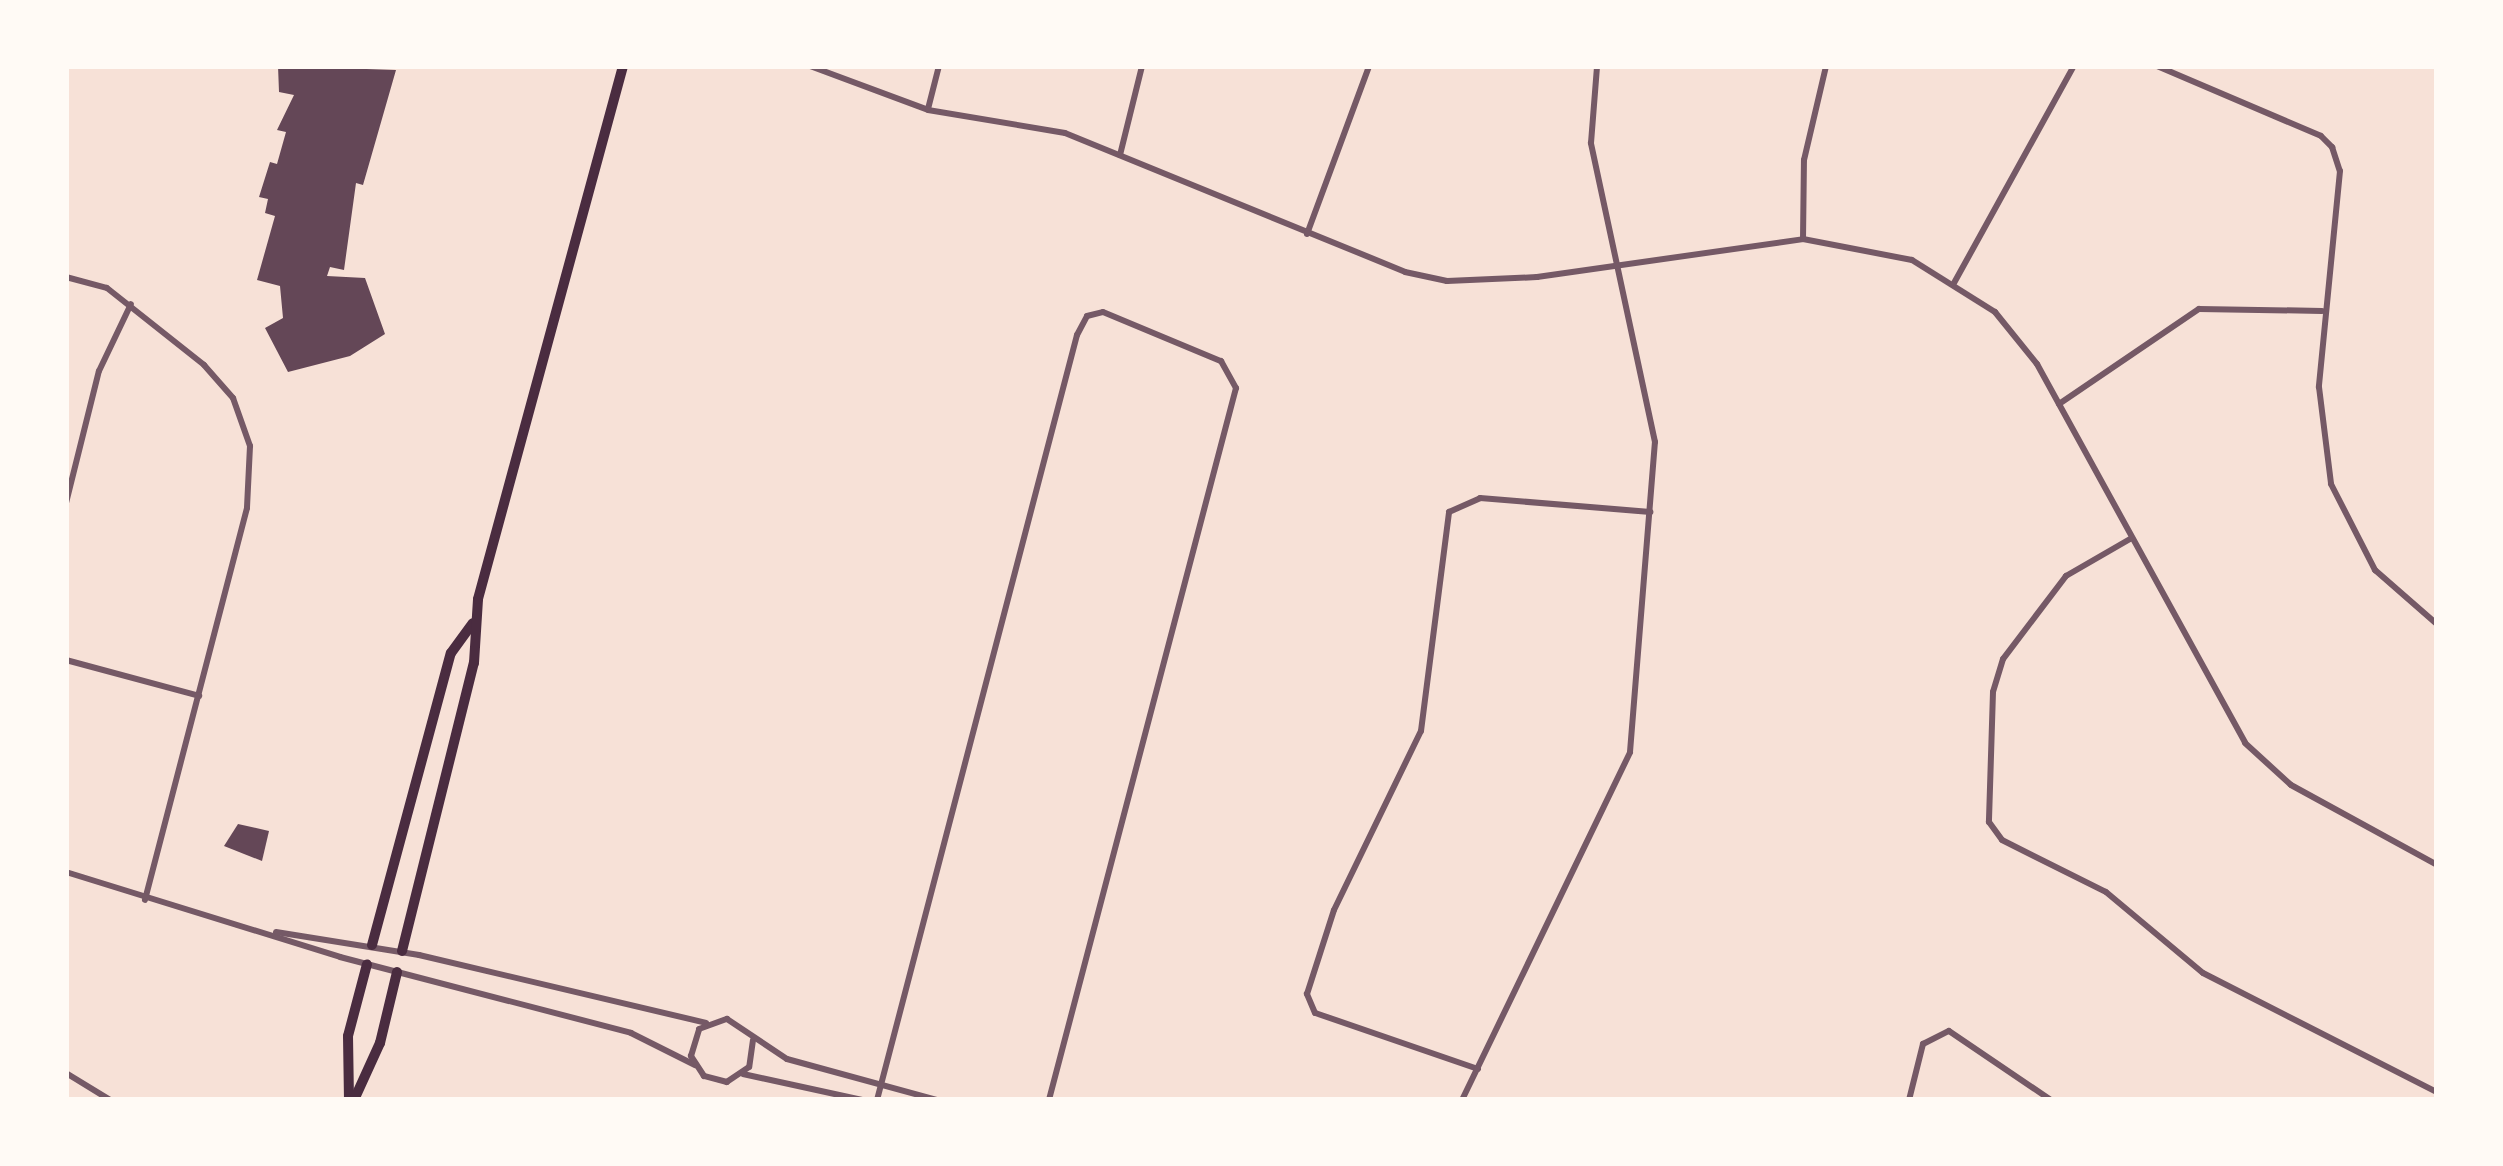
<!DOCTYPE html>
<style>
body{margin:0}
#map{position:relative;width:2503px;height:1166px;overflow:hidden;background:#f7e1d7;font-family:"Public Sans",sans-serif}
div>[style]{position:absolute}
.building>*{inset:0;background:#644757}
.minor>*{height:6px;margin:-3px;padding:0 3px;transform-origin:3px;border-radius:3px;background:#755966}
.primary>*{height:10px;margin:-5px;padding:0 5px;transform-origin:5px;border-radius:5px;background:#4a2c40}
span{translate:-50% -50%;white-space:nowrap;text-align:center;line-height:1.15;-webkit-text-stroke:12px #fffaf5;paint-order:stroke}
.frame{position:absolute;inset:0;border:69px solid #fffaf5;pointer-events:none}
</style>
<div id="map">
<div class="building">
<i style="clip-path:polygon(278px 66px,396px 70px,363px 185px,356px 183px,344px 270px,330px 267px,327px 276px,365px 278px,385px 334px,350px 356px,288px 372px,265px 328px,283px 318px,280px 286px,257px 280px,275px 216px,265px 213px,268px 199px,259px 197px,270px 162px,277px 164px,286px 132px,277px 130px,294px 95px,279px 92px)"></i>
<i style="clip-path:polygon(238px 824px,269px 831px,262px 861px,224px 846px)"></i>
</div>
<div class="minor">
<i style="left:810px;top:66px;width:126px;rotate:20.4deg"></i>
<i style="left:928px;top:110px;width:139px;rotate:9.5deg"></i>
<i style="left:1065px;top:133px;width:367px;rotate:22.2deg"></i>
<i style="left:1405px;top:272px;width:43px;rotate:12.1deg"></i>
<i style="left:1447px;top:281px;width:90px;rotate:-2.5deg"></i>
<i style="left:1537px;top:277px;width:269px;rotate:-8.1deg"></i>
<i style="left:1803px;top:239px;width:111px;rotate:10.9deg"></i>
<i style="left:1912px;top:260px;width:98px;rotate:32.1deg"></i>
<i style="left:1995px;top:312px;width:67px;rotate:51.1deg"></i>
<i style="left:2037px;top:364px;width:432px;rotate:61.2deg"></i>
<i style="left:2245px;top:743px;width:62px;rotate:42.4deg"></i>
<i style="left:2291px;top:785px;width:166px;rotate:28.7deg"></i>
<i style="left:2157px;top:66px;width:178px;rotate:23.1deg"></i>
<i style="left:2321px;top:136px;width:16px;rotate:45deg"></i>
<i style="left:2332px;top:147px;width:25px;rotate:72deg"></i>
<i style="left:2340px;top:171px;width:217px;rotate:95.6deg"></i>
<i style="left:2319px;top:387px;width:98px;rotate:82.9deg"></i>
<i style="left:2331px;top:484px;width:97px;rotate:62.9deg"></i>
<i style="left:2375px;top:570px;width:82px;rotate:41.1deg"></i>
<i style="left:928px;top:109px;width:44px;rotate:-75.7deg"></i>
<i style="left:1120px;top:155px;width:92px;rotate:-76.1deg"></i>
<i style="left:1307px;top:234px;width:179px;rotate:-69.7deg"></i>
<i style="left:1803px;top:239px;width:79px;rotate:-89.3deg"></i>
<i style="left:1804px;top:160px;width:97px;rotate:-76.8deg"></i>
<i style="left:66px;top:277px;width:42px;rotate:15deg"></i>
<i style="left:107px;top:288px;width:124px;rotate:38.4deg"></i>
<i style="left:204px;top:365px;width:44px;rotate:48.7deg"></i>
<i style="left:233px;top:398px;width:51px;rotate:70.5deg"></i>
<i style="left:250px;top:446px;width:62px;rotate:92.8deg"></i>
<i style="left:247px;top:508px;width:405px;rotate:104.6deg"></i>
<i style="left:1954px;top:283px;width:248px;rotate:-61.1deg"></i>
<i style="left:2059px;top:404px;width:169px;rotate:-34.2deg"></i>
<i style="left:2199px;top:309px;width:123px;rotate:0.9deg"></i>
<i style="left:66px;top:503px;width:136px;rotate:-76deg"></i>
<i style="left:99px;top:371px;width:74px;rotate:-64.5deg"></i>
<i style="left:2130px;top:539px;width:74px;rotate:150deg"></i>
<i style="left:2066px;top:576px;width:104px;rotate:127.2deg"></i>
<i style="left:2003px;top:659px;width:34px;rotate:107deg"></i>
<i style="left:1993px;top:692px;width:130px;rotate:91.8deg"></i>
<i style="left:1989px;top:822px;width:22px;rotate:54deg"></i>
<i style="left:2002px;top:840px;width:116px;rotate:26.6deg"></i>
<i style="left:2106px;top:892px;width:126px;rotate:39.9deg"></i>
<i style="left:2203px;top:973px;width:263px;rotate:27deg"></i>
<i style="left:66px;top:660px;width:138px;rotate:15.1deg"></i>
<i style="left:66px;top:872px;width:287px;rotate:17.2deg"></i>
<i style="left:340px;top:957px;width:301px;rotate:14.6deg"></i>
<i style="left:631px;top:1033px;width:72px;rotate:26.6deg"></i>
<i style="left:276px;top:932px;width:145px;rotate:9.1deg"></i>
<i style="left:419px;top:955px;width:295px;rotate:13.3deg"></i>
<i style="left:753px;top:1040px;width:27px;rotate:98deg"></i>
<i style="left:749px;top:1067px;width:27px;rotate:146deg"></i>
<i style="left:727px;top:1082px;width:24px;rotate:-165deg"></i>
<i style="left:704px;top:1076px;width:24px;rotate:-123deg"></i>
<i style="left:691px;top:1056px;width:28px;rotate:-73deg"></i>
<i style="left:699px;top:1029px;width:30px;rotate:-20deg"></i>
<i style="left:727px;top:1019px;width:72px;rotate:33.7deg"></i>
<i style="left:787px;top:1059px;width:156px;rotate:15.3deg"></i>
<i style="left:1478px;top:1069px;width:172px;rotate:-161deg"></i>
<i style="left:1315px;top:1013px;width:21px;rotate:-113deg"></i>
<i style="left:1307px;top:994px;width:88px;rotate:-72.2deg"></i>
<i style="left:1334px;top:910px;width:199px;rotate:-64.1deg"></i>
<i style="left:1421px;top:731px;width:221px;rotate:-82.7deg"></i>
<i style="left:1449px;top:512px;width:34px;rotate:-24deg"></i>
<i style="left:1480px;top:498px;width:171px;rotate:4.7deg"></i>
<i style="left:66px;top:1073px;width:52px;rotate:31.5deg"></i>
<i style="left:743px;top:1074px;width:122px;rotate:12.3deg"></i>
<i style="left:877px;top:1100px;width:791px;rotate:-75.35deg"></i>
<i style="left:1077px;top:335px;width:21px;rotate:-62deg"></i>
<i style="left:1087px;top:316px;width:16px;rotate:-14deg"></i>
<i style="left:1103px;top:312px;width:128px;rotate:22.6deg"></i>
<i style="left:1221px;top:361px;width:31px;rotate:61deg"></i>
<i style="left:1236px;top:388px;width:736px;rotate:104.72deg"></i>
<i style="left:1462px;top:1100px;width:386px;rotate:-64.2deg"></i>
<i style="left:1630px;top:752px;width:311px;rotate:-85.4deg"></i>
<i style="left:1655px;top:442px;width:306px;rotate:-102.1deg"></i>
<i style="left:1591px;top:143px;width:77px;rotate:-85.5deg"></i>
<i style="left:1909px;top:1100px;width:58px;rotate:-76deg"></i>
<i style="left:1923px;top:1044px;width:29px;rotate:-27deg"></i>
<i style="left:1949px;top:1031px;width:123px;rotate:34.1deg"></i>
</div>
<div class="primary">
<i style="left:372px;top:945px;width:302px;rotate:-74.9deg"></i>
<i style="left:451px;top:653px;width:37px;rotate:-54deg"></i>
<i style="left:402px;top:951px;width:297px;rotate:-76deg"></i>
<i style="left:474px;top:663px;width:64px;rotate:-86.4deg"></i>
<i style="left:478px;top:599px;width:552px;rotate:-74.78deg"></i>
<i style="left:349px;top:1100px;width:64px;rotate:-90.9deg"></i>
<i style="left:348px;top:1036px;width:74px;rotate:-75.2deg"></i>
<i style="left:354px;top:1100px;width:63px;rotate:-65.5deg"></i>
<i style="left:380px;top:1043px;width:73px;rotate:-76.5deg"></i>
</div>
<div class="frame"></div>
</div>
